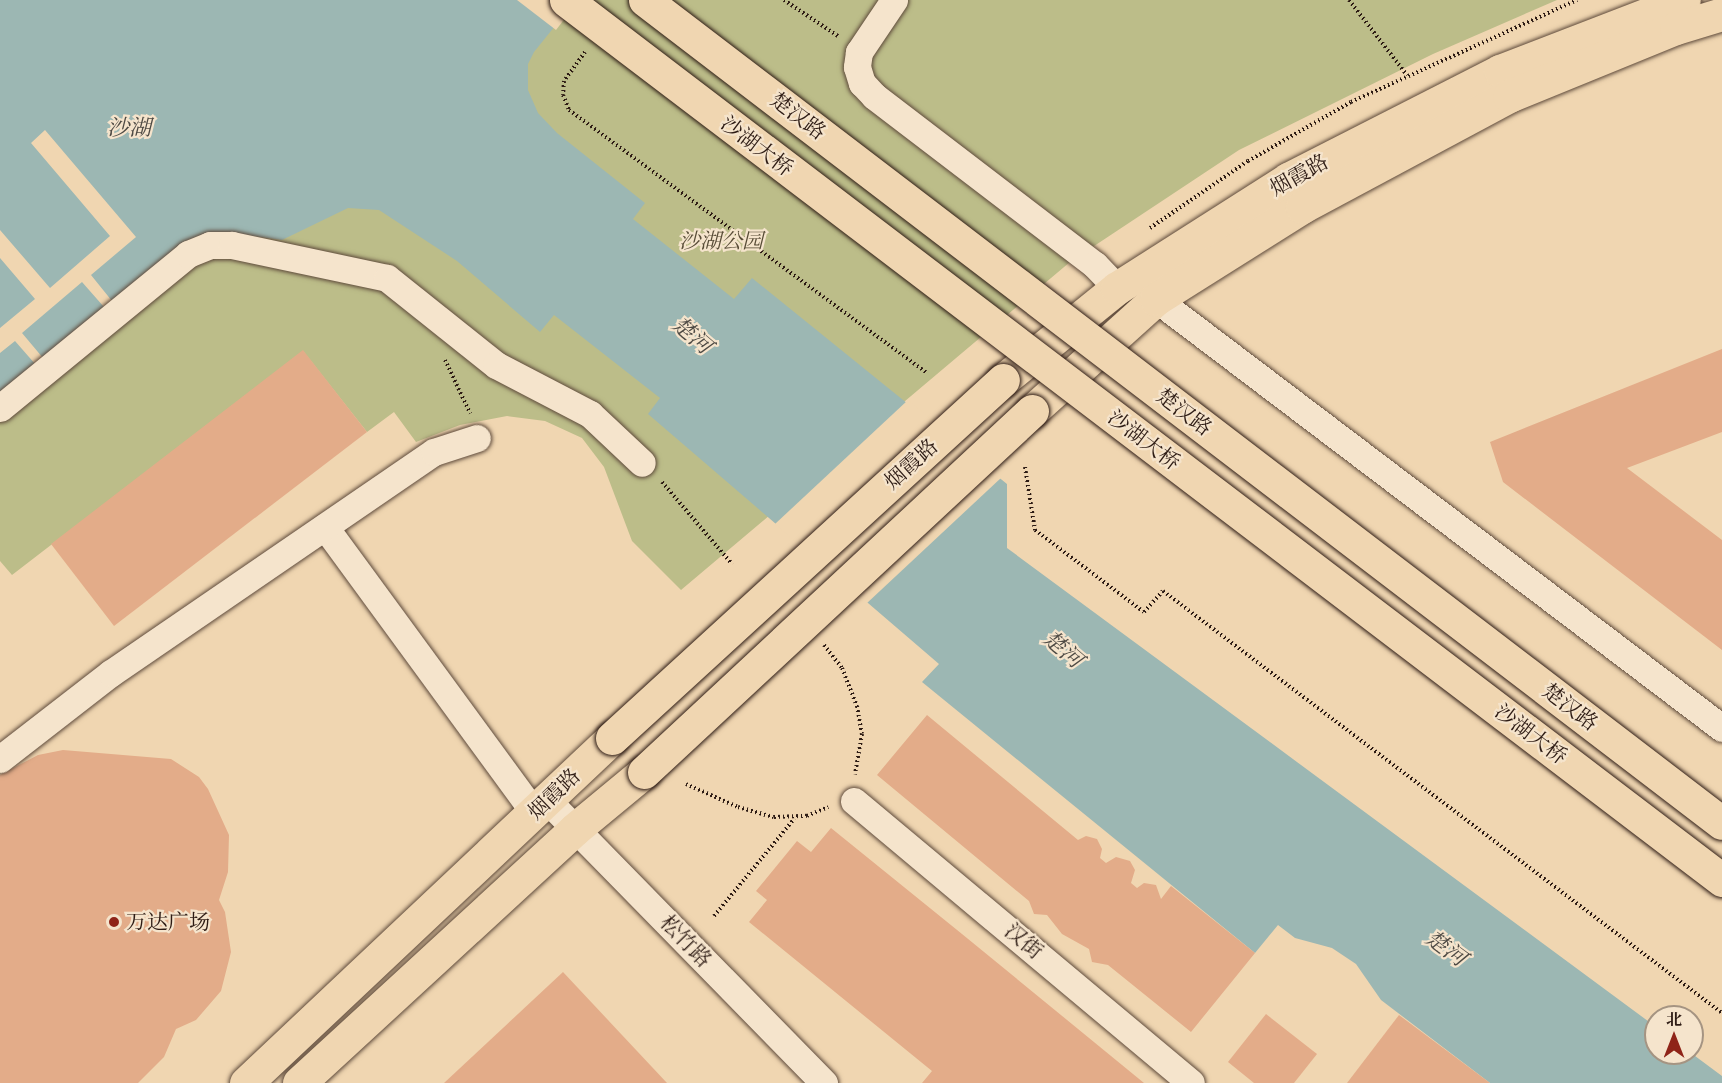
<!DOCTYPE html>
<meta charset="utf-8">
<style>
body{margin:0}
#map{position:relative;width:1722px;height:1083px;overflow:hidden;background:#f0d6b1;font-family:"Gentium Book Plus","Noto Serif SC",serif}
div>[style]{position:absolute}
.green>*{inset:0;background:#bcbd89}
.water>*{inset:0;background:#9cb7b3}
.pier>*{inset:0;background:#f0d6b1}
.building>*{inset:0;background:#e3ac89}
.path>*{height:4px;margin-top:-2px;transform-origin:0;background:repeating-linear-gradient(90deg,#2d1b14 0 1.5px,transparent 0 4.5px)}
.roads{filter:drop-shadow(0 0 2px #5e4a3b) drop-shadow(0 0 2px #5e4a3b)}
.minor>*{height:27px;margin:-13.5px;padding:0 13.5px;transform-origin:13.5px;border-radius:13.5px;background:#f5e4cc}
.major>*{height:33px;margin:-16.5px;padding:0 16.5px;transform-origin:16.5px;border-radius:16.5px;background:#f0d6b1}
.bridges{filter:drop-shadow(0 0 2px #2d1b14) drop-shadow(0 0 2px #2d1b14)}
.major-bridge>*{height:33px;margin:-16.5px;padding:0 16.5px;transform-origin:16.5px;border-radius:16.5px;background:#f0d6b1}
.dots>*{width:16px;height:16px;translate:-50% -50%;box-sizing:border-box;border:3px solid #f5e4cc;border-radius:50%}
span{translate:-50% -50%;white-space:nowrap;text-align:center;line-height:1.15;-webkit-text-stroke:4.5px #f5e4cc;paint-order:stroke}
.street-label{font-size:21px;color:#2d1b14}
.park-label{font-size:21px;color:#584c37;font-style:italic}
.poi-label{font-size:21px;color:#2d1b14}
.left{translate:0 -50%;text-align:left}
.water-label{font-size:22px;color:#4e4a44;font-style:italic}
.north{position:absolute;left:1644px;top:1005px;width:60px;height:60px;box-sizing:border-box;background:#f5e4cc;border:2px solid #a59482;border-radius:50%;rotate:0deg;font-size:16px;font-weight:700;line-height:24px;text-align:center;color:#2d1b14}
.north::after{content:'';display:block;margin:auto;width:21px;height:27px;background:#8f2418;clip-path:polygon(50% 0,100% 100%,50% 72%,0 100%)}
</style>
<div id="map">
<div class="green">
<i style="clip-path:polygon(0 0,1557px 0,1433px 54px,1239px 150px,1070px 262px,681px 590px,632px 541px,604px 467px,582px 438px,545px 421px,507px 416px,460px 425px,416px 442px,394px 412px,367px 432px,303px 351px,12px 575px,0 561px)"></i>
</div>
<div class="water">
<i style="clip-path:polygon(0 0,576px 0,534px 52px,528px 64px,528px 90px,538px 113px,557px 133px,645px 203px,633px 219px,734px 299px,752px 278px,1007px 484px,1007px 548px,1656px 1027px,1656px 1053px,1691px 1053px,1722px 1076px,1722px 1083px,1490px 1083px,1381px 1000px,1356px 964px,1332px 948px,1295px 938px,1278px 925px,1255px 953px,922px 682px,939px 664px,648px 414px,660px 398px,554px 315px,540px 332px,457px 261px,379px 210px,348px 208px,282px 240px,222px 232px,0 394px)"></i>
</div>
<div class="pier">
<i style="clip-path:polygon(517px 0,579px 0,556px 30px)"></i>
<i style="clip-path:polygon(45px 130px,136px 237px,91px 275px,112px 301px,104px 307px,82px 282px,22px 333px,43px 358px,36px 365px,15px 341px,0 353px,0 328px,35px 299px,0 258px,0 230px,50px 288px,110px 236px,31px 143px)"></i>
<i style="clip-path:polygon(908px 400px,1002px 477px,866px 604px,775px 524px)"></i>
</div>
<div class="building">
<i style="clip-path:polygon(1722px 349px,1722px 432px,1627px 468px,1722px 540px,1722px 650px,1503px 482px,1490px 442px)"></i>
<i style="clip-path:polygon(303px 350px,367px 432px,114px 626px,51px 544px)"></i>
<i style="clip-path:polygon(927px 715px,1078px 840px,1086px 836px,1097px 839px,1102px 849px,1100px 858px,1106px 863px,1116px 857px,1130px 861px,1135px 870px,1131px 883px,1137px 888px,1144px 883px,1156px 885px,1161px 899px,1171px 886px,1255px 953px,1191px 1032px,1108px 965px,1092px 962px,1089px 949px,1062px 934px,1047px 915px,1034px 914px,1029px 901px,877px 775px)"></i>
<i style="clip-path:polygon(63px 750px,171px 759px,199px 777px,208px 789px,229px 835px,228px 872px,219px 900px,225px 912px,231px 952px,221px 991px,196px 1020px,176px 1029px,164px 1057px,138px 1083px,0 1083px,0 775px,38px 755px)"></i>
<i style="clip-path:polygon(831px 828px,962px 934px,1144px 1083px,922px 1083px,932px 1071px,749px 922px,767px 900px,756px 891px,797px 841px,811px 852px)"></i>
<i style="clip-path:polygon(563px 972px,667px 1083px,444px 1083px)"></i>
<i style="clip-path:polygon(1266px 1014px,1317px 1054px,1294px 1083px,1254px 1083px,1228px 1062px)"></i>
<i style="clip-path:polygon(1399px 1015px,1490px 1083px,1347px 1083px)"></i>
</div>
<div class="path">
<i style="left:784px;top:0;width:65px;rotate:33.7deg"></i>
<i style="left:1349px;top:0;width:95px;rotate:52.3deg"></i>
<i style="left:585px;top:52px;width:36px;rotate:126deg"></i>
<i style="left:564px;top:81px;width:14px;rotate:94deg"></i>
<i style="left:563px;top:95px;width:16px;rotate:68deg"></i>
<i style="left:569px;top:110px;width:443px;rotate:36.3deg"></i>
<i style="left:1150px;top:228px;width:119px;rotate:-34.4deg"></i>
<i style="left:1248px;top:161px;width:119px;rotate:-29.8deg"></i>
<i style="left:1351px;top:102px;width:248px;rotate:-24.3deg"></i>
<i style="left:445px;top:360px;width:59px;rotate:64.7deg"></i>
<i style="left:1025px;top:467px;width:64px;rotate:81deg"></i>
<i style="left:1035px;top:530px;width:136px;rotate:37deg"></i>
<i style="left:1144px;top:612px;width:28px;rotate:-48deg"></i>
<i style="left:1163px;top:591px;width:700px;rotate:37.05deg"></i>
<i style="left:662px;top:482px;width:108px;rotate:49.5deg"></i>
<i style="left:824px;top:645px;width:29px;rotate:52deg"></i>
<i style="left:842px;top:668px;width:41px;rotate:68.5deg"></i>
<i style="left:857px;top:706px;width:28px;rotate:80deg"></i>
<i style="left:862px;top:734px;width:41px;rotate:99.9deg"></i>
<i style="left:686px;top:784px;width:57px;rotate:23.9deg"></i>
<i style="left:738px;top:807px;width:37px;rotate:16deg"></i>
<i style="left:774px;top:817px;width:33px;rotate:-2deg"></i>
<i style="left:807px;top:816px;width:23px;rotate:-23deg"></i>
<i style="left:714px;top:916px;width:126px;rotate:-50.5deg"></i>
</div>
<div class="roads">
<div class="minor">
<i style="left:894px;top:0;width:63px;rotate:123.9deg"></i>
<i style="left:859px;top:52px;width:15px;rotate:98deg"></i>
<i style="left:857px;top:67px;width:17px;rotate:73deg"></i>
<i style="left:862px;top:83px;width:18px;rotate:47deg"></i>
<i style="left:874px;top:96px;width:278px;rotate:37.4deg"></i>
<i style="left:1095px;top:265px;width:32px;rotate:46deg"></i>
<i style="left:1156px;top:299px;width:710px;rotate:37.16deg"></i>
<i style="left:0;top:408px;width:243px;rotate:-39.3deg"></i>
<i style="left:188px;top:254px;width:24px;rotate:-22deg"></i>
<i style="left:210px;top:245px;width:22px"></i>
<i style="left:232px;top:245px;width:158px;rotate:12deg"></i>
<i style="left:387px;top:278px;width:139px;rotate:38.6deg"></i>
<i style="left:496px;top:365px;width:106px;rotate:27.5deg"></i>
<i style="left:590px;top:414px;width:71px;rotate:43.3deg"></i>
<i style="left:325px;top:527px;width:354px;rotate:53.8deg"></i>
<i style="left:0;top:759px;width:140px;rotate:-37.8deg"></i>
<i style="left:111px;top:673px;width:391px;rotate:-34.4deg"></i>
<i style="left:434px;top:452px;width:45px;rotate:-18deg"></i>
<i style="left:547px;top:800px;width:396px;rotate:45.6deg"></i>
<i style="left:854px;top:801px;width:439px;rotate:39.9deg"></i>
</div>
<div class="major">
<i style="left:1003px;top:380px;width:146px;rotate:-38.9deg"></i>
<i style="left:1117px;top:288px;width:203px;rotate:-32.5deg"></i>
<i style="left:1288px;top:179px;width:238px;rotate:-27deg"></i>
<i style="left:1500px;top:71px;width:197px;rotate:-21.1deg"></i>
<i style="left:1032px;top:411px;width:167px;rotate:-42.1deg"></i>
<i style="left:1156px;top:299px;width:173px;rotate:-32.2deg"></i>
<i style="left:1302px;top:207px;width:235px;rotate:-28.2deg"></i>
<i style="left:1509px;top:96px;width:180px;rotate:-22.2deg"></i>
<i style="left:1676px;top:28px;width:48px;rotate:-16.9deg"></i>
<i style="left:246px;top:1083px;width:503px;rotate:-43.31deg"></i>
<i style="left:299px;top:1083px;width:375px;rotate:-42.6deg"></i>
<i style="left:575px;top:829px;width:89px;rotate:-39.6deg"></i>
</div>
</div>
<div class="bridges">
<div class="major-bridge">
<i style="left:566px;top:0;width:1453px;rotate:37.28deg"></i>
<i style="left:645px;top:0;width:1355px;rotate:37.39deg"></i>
<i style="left:612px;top:738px;width:530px;rotate:-42.48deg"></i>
<i style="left:644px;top:772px;width:530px;rotate:-42.94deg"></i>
</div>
</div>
<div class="dots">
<i style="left:114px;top:922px;background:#8f2418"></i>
</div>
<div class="street-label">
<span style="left:798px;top:116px;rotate:37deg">楚汉路</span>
<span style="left:757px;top:146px;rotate:37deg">沙湖大桥</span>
<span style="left:1299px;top:175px;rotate:-29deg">烟霞路</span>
<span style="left:1184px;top:412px;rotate:37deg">楚汉路</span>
<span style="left:1144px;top:440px;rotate:37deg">沙湖大桥</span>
<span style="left:911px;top:464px;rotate:-42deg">烟霞路</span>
<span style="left:1570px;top:707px;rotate:37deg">楚汉路</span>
<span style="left:1531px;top:734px;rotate:37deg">沙湖大桥</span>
<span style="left:554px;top:794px;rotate:-44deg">烟霞路</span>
<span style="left:686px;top:941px;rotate:46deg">松竹路</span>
<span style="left:1024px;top:941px;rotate:40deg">汉街</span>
</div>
<div class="park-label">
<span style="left:721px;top:241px">沙湖公园</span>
</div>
<div class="poi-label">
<span class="left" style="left:126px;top:922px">万达广场</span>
</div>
<div class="water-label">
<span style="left:129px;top:128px">沙湖</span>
<span style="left:692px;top:335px;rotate:40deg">楚河</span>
<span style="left:1063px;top:649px;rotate:40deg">楚河</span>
<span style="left:1446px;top:948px;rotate:36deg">楚河</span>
</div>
<div class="north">北</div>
</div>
